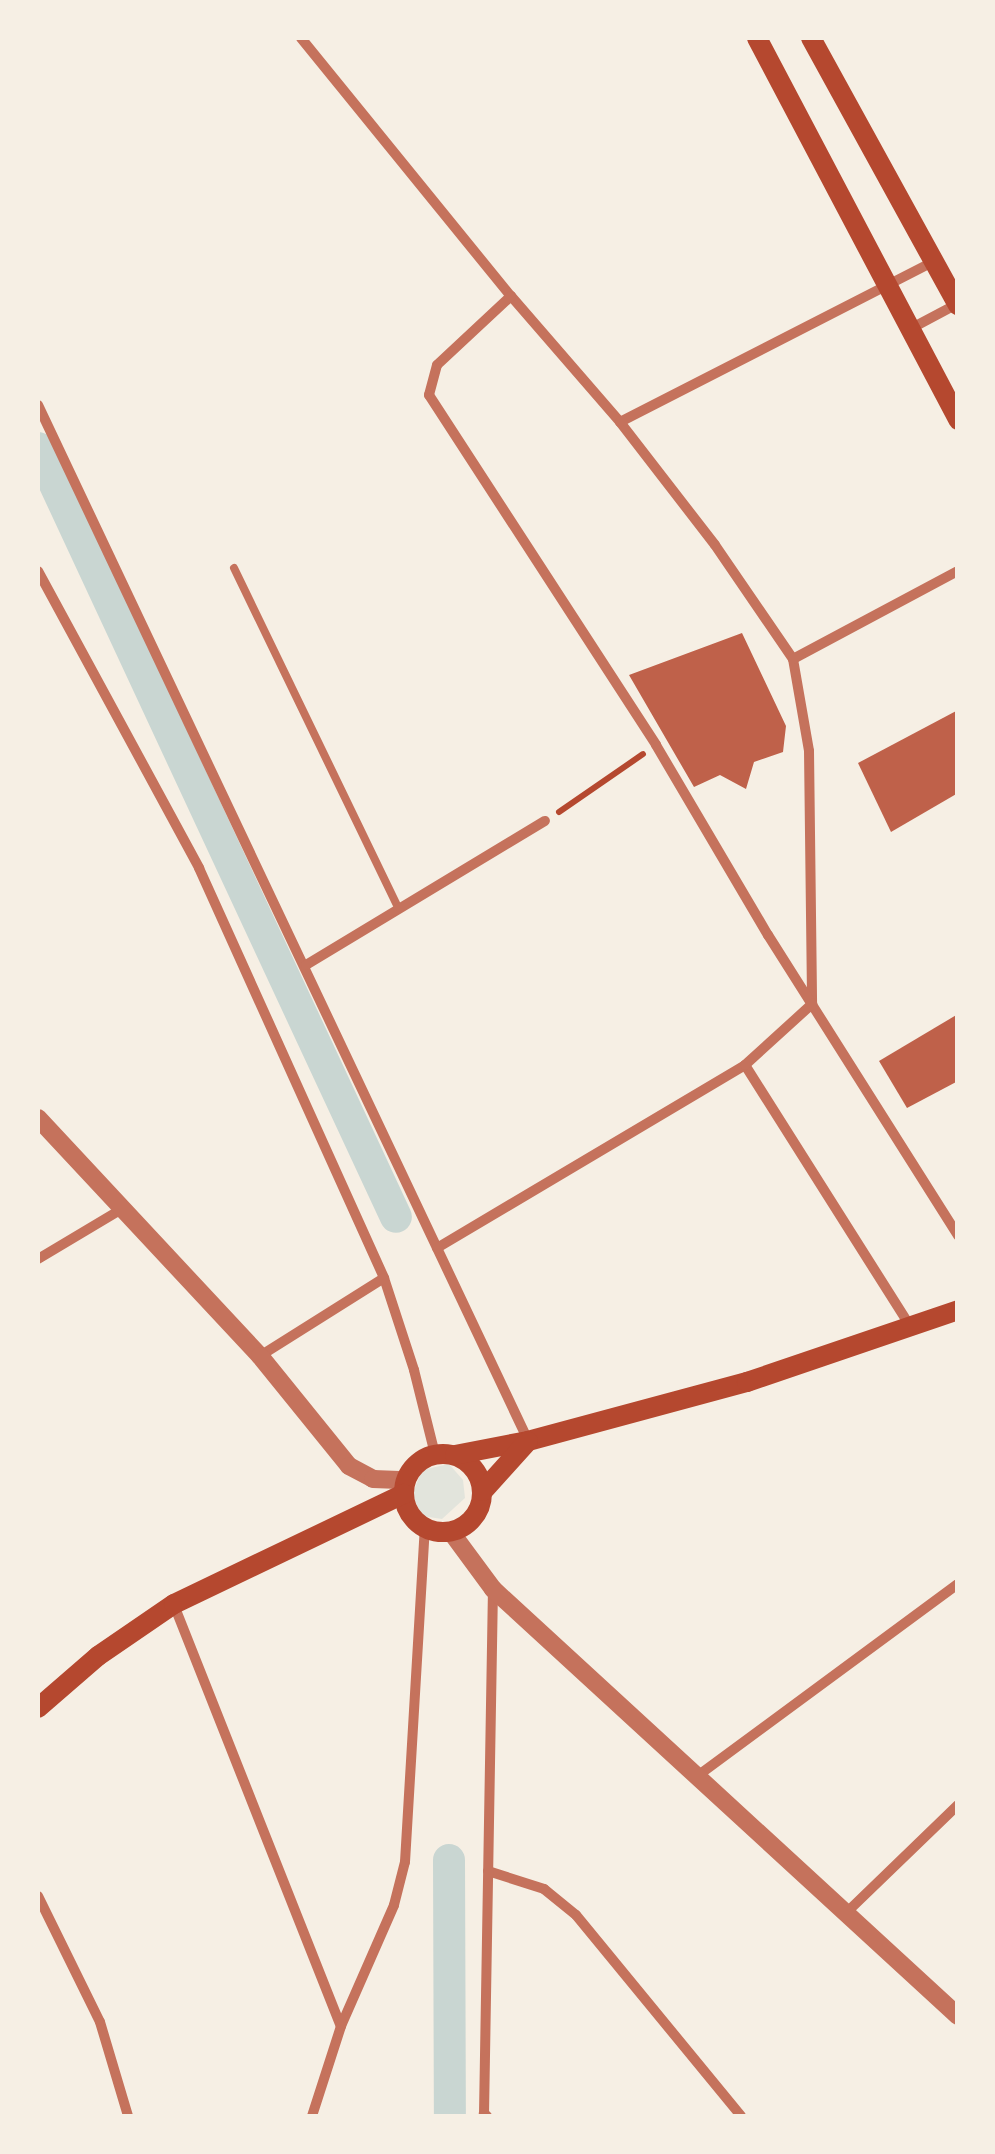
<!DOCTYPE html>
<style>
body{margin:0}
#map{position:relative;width:995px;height:2154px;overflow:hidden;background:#f6efe4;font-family:"Work Sans",sans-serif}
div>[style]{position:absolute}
.green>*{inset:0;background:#e2e4dc}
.canal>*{height:32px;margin:-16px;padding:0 16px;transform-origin:16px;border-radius:16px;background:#c9d6d2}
.building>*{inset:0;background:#bf614a}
.path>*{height:6px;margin:-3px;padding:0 3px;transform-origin:3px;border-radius:3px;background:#b5482f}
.service>*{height:8px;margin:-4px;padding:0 4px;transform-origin:4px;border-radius:4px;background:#c5725c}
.minor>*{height:10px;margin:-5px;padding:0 5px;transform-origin:5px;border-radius:5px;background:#c5725c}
.tertiary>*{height:18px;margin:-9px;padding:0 9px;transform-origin:9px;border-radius:9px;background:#c5725c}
.secondary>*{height:20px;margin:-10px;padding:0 10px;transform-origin:10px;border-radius:10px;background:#b5482f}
.secondary>.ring{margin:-10px;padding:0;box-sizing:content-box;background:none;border:20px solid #b5482f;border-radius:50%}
span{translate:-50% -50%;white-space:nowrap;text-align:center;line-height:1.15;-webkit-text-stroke:10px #f6efe4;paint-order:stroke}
.frame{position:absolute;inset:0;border:40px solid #f6efe4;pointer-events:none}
</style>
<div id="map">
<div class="green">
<i style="clip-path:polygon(449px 1464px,463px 1480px,465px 1498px,442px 1519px,422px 1516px,412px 1495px,422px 1470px)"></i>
</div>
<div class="canal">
<i style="left:38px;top:448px;width:848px;rotate:65.04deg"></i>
<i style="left:449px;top:1860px;width:256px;rotate:89.8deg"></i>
</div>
<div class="building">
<i style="clip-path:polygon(742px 633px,786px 726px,783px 752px,754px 762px,746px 789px,720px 775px,694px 787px,629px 675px)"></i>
<i style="clip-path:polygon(958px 710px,958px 793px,891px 832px,858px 763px)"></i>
<i style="clip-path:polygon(958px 1014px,958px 1081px,907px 1108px,879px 1061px)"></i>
</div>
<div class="path">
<i style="left:559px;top:812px;width:102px;rotate:-34.6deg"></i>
</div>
<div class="service">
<i style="left:234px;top:568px;width:377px;rotate:64.2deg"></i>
</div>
<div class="minor">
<i style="left:301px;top:38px;width:333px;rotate:50.9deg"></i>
<i style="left:511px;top:296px;width:167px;rotate:49.1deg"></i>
<i style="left:620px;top:422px;width:155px;rotate:52.3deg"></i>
<i style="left:715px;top:545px;width:138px;rotate:55.6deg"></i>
<i style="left:793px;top:659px;width:93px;rotate:80.1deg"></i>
<i style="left:809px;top:751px;width:253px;rotate:89.3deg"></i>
<i style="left:511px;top:296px;width:101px;rotate:137deg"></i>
<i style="left:437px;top:365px;width:31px;rotate:105deg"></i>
<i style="left:429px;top:395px;width:417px;rotate:57deg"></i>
<i style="left:656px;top:745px;width:221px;rotate:59.5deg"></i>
<i style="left:768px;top:935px;width:356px;rotate:57.7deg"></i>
<i style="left:910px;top:329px;width:53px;rotate:-28deg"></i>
<i style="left:38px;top:405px;width:1145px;rotate:64.67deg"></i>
<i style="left:620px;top:422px;width:352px;rotate:-27.1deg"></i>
<i style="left:38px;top:571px;width:338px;rotate:61.5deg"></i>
<i style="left:199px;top:868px;width:450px;rotate:65.7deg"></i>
<i style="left:384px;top:1278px;width:97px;rotate:71.9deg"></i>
<i style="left:414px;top:1370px;width:87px;rotate:76deg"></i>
<i style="left:793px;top:659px;width:187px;rotate:-28.1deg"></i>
<i style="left:306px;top:965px;width:279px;rotate:-31.1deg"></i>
<i style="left:745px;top:1065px;width:309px;rotate:57.7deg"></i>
<i style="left:437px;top:1248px;width:358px;rotate:-30.7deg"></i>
<i style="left:745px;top:1065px;width:91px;rotate:-42.3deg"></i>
<i style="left:38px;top:1259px;width:98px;rotate:-30.8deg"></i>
<i style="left:260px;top:1356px;width:146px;rotate:-32.2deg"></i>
<i style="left:174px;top:1605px;width:453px;rotate:68.4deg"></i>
<i style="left:696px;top:1777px;width:325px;rotate:-36.4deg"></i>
<i style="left:488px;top:1871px;width:59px;rotate:17.8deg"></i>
<i style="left:544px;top:1889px;width:41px;rotate:39.1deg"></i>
<i style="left:576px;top:1915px;width:260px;rotate:50.6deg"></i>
<i style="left:38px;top:1896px;width:140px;rotate:63.8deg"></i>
<i style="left:100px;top:2022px;width:98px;rotate:73.4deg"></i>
<i style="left:845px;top:1914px;width:157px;rotate:-44deg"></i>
<i style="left:312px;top:2116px;width:95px;rotate:-72.1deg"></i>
<i style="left:341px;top:2026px;width:132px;rotate:-66.3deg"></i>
<i style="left:394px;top:1905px;width:44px;rotate:-75.7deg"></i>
<i style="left:405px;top:1862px;width:335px;rotate:-86.6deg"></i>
<i style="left:487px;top:2116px;width:4px;rotate:-146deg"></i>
<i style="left:484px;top:2114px;width:524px;rotate:-89.02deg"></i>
</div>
<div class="tertiary">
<i style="left:38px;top:1118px;width:325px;rotate:47deg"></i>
<i style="left:260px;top:1356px;width:141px;rotate:51deg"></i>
<i style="left:349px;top:1466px;width:27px;rotate:28deg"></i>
<i style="left:373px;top:1479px;width:33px;rotate:2deg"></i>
<i style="left:451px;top:1532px;width:71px;rotate:53.6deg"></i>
<i style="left:493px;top:1589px;width:631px;rotate:42.56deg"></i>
</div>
<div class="secondary">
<i style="left:757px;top:38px;width:432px;rotate:62.2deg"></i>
<i style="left:811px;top:38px;width:305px;rotate:61.2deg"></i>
<i class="ring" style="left:404px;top:1454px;width:58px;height:58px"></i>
<i style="left:455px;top:1455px;width:74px;rotate:-10.9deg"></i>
<i style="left:528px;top:1441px;width:227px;rotate:-15.1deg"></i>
<i style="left:747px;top:1382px;width:223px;rotate:-18.8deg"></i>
<i style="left:483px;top:1491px;width:67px;rotate:-48deg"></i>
<i style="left:38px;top:1708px;width:79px;rotate:-40.9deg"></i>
<i style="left:98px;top:1656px;width:92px;rotate:-34.4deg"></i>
<i style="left:174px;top:1604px;width:255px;rotate:-25.6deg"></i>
</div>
<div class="frame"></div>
</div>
